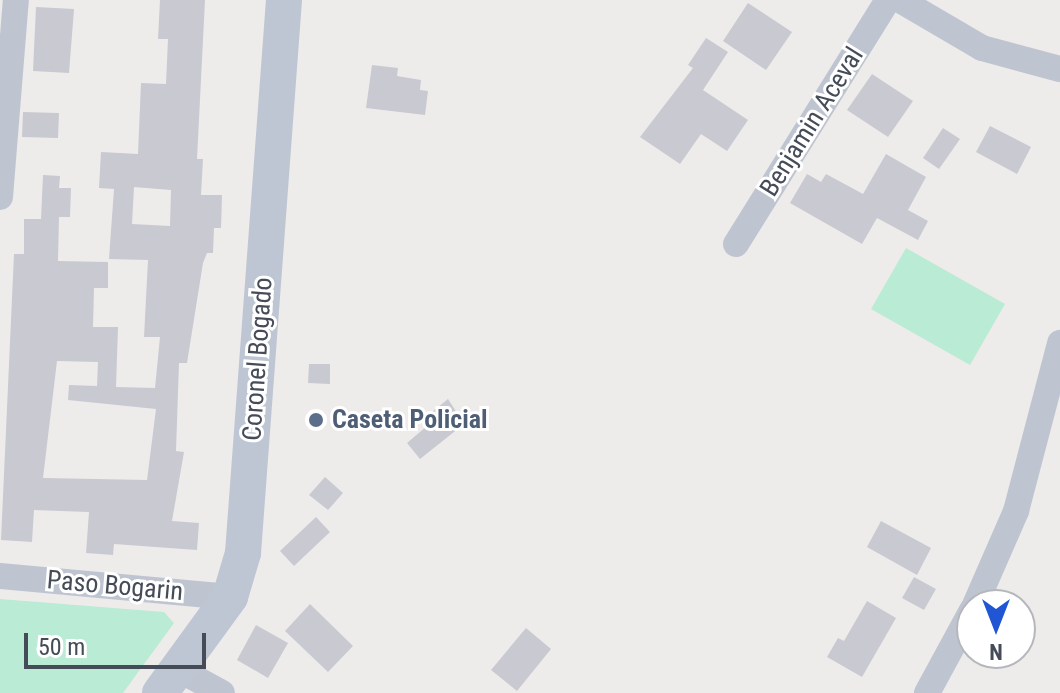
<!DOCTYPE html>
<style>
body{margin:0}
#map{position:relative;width:1060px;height:693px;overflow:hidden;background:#eeebeb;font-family:"Roboto Condensed",sans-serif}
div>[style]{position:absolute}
.green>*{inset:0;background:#baebd4}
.building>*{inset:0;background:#c9c9d1}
.street>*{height:26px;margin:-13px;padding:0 13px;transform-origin:13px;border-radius:13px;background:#bfc5d0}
.secondary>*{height:36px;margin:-18px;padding:0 18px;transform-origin:18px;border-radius:18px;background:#bec6d4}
.dots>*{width:22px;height:22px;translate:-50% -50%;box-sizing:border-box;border:4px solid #fff;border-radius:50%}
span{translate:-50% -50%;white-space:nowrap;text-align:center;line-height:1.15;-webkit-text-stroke:6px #fff;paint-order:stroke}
.street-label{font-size:26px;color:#454c58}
.service-label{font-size:26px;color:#4e5e75;font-weight:700}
.left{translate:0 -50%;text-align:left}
.north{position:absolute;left:956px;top:589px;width:80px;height:80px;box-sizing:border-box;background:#fff;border:2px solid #b5b7bc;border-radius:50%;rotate:180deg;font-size:22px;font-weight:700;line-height:32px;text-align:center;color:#454c58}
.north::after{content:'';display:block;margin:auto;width:28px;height:36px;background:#2055d3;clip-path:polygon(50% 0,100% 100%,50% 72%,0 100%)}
.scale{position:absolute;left:24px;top:633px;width:182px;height:36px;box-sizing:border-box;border:4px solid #454c58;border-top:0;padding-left:10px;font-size:24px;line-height:28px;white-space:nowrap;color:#454c58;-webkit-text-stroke:6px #fff;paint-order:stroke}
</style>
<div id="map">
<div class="green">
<i style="clip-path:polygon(906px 248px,1005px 304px,970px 365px,871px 309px)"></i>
<i style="clip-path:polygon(0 599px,164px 612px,174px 623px,123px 693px,0 693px)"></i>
</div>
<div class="building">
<i style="clip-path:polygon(evenodd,160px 0,205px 0,197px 159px,203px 159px,201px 195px,222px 195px,221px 228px,214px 228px,213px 253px,207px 253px,203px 263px,187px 363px,179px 363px,176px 451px,184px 452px,172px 521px,199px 523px,197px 550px,114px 544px,113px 555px,86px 553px,89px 512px,34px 510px,32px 542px,1px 540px,14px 254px,24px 254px,24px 219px,41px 219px,43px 175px,60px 176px,59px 188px,71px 188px,70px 217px,59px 217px,58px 261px,108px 262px,108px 288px,94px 288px,93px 327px,118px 327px,116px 387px,155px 388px,160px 337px,144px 337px,148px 260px,109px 259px,114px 189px,99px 188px,101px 152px,138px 154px,141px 83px,166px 84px,168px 39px,158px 39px,160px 0,134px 187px,171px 190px,170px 226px,132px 224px,134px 187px,160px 0,57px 361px,98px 362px,97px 386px,69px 385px,68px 400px,156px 409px,147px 480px,43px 478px,57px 361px)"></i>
<i style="clip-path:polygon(748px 3px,792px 32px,766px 70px,723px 41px)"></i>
<i style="clip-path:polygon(36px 7px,74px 9px,69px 73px,33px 71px)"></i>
<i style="clip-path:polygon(706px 38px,728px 52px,703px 90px,748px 120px,727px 151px,701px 134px,680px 164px,640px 137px,693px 68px,688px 65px)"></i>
<i style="clip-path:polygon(372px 65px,398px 68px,397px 76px,421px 80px,420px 90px,428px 91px,425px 115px,366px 108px)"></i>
<i style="clip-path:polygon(872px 74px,913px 101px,888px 137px,847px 110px)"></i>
<i style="clip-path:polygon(23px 112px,59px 113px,58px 138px,22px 137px)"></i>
<i style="clip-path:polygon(990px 126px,1031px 147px,1017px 174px,976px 152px)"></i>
<i style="clip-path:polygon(943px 128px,960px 139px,939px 169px,923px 158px)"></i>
<i style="clip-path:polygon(886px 154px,926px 177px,908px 210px,928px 221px,918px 240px,877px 218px,862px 244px,790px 203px,807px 174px,821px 182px,826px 174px,863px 194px)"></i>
<i style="clip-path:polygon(309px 364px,330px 364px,330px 384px,308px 383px)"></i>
<i style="clip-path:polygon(448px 399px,464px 424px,420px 459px,407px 443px,427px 426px,422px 420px)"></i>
<i style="clip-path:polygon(325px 477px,343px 493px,328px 510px,309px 495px)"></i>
<i style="clip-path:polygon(316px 517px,330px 532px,294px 566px,280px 551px)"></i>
<i style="clip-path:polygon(881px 521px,931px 548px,917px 575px,867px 547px)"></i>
<i style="clip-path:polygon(914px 577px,936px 589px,924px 610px,902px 598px)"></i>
<i style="clip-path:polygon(867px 601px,896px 618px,862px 677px,827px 657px,838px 638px,844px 641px)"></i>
<i style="clip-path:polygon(310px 604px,353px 646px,328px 672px,285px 631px)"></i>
<i style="clip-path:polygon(256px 625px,288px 643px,268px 678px,237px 660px)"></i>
<i style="clip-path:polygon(526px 628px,551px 649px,517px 691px,491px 670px)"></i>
</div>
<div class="street">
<i style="left:900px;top:0;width:95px;rotate:30.3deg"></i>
<i style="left:982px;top:48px;width:81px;rotate:15.1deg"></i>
<i style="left:0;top:197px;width:198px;rotate:-85.4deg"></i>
<i style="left:736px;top:244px;width:287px;rotate:-58.1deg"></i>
<i style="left:0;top:576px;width:231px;rotate:5.2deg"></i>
<i style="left:975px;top:605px;width:103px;rotate:-66.4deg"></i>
<i style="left:1016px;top:511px;width:174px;rotate:-75.3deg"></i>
<i style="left:178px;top:669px;width:50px;rotate:28.6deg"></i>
<i style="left:927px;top:693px;width:94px;rotate:-61.5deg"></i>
</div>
<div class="secondary">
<i style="left:160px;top:693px;width:119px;rotate:-53.9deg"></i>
<i style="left:230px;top:597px;width:46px;rotate:-73.5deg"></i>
<i style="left:243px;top:553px;width:555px;rotate:-85.76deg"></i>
</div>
<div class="dots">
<i style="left:316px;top:420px;background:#5c6f8a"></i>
</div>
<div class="street-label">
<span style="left:812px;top:122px;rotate:-58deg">Benjamin Aceval</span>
<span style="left:258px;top:359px;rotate:-86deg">Coronel Bogado</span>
<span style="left:115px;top:586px;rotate:5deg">Paso Bogarin</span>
</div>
<div class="service-label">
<span class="left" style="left:332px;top:420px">Caseta Policial</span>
</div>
<div class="north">N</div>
<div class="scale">50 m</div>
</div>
